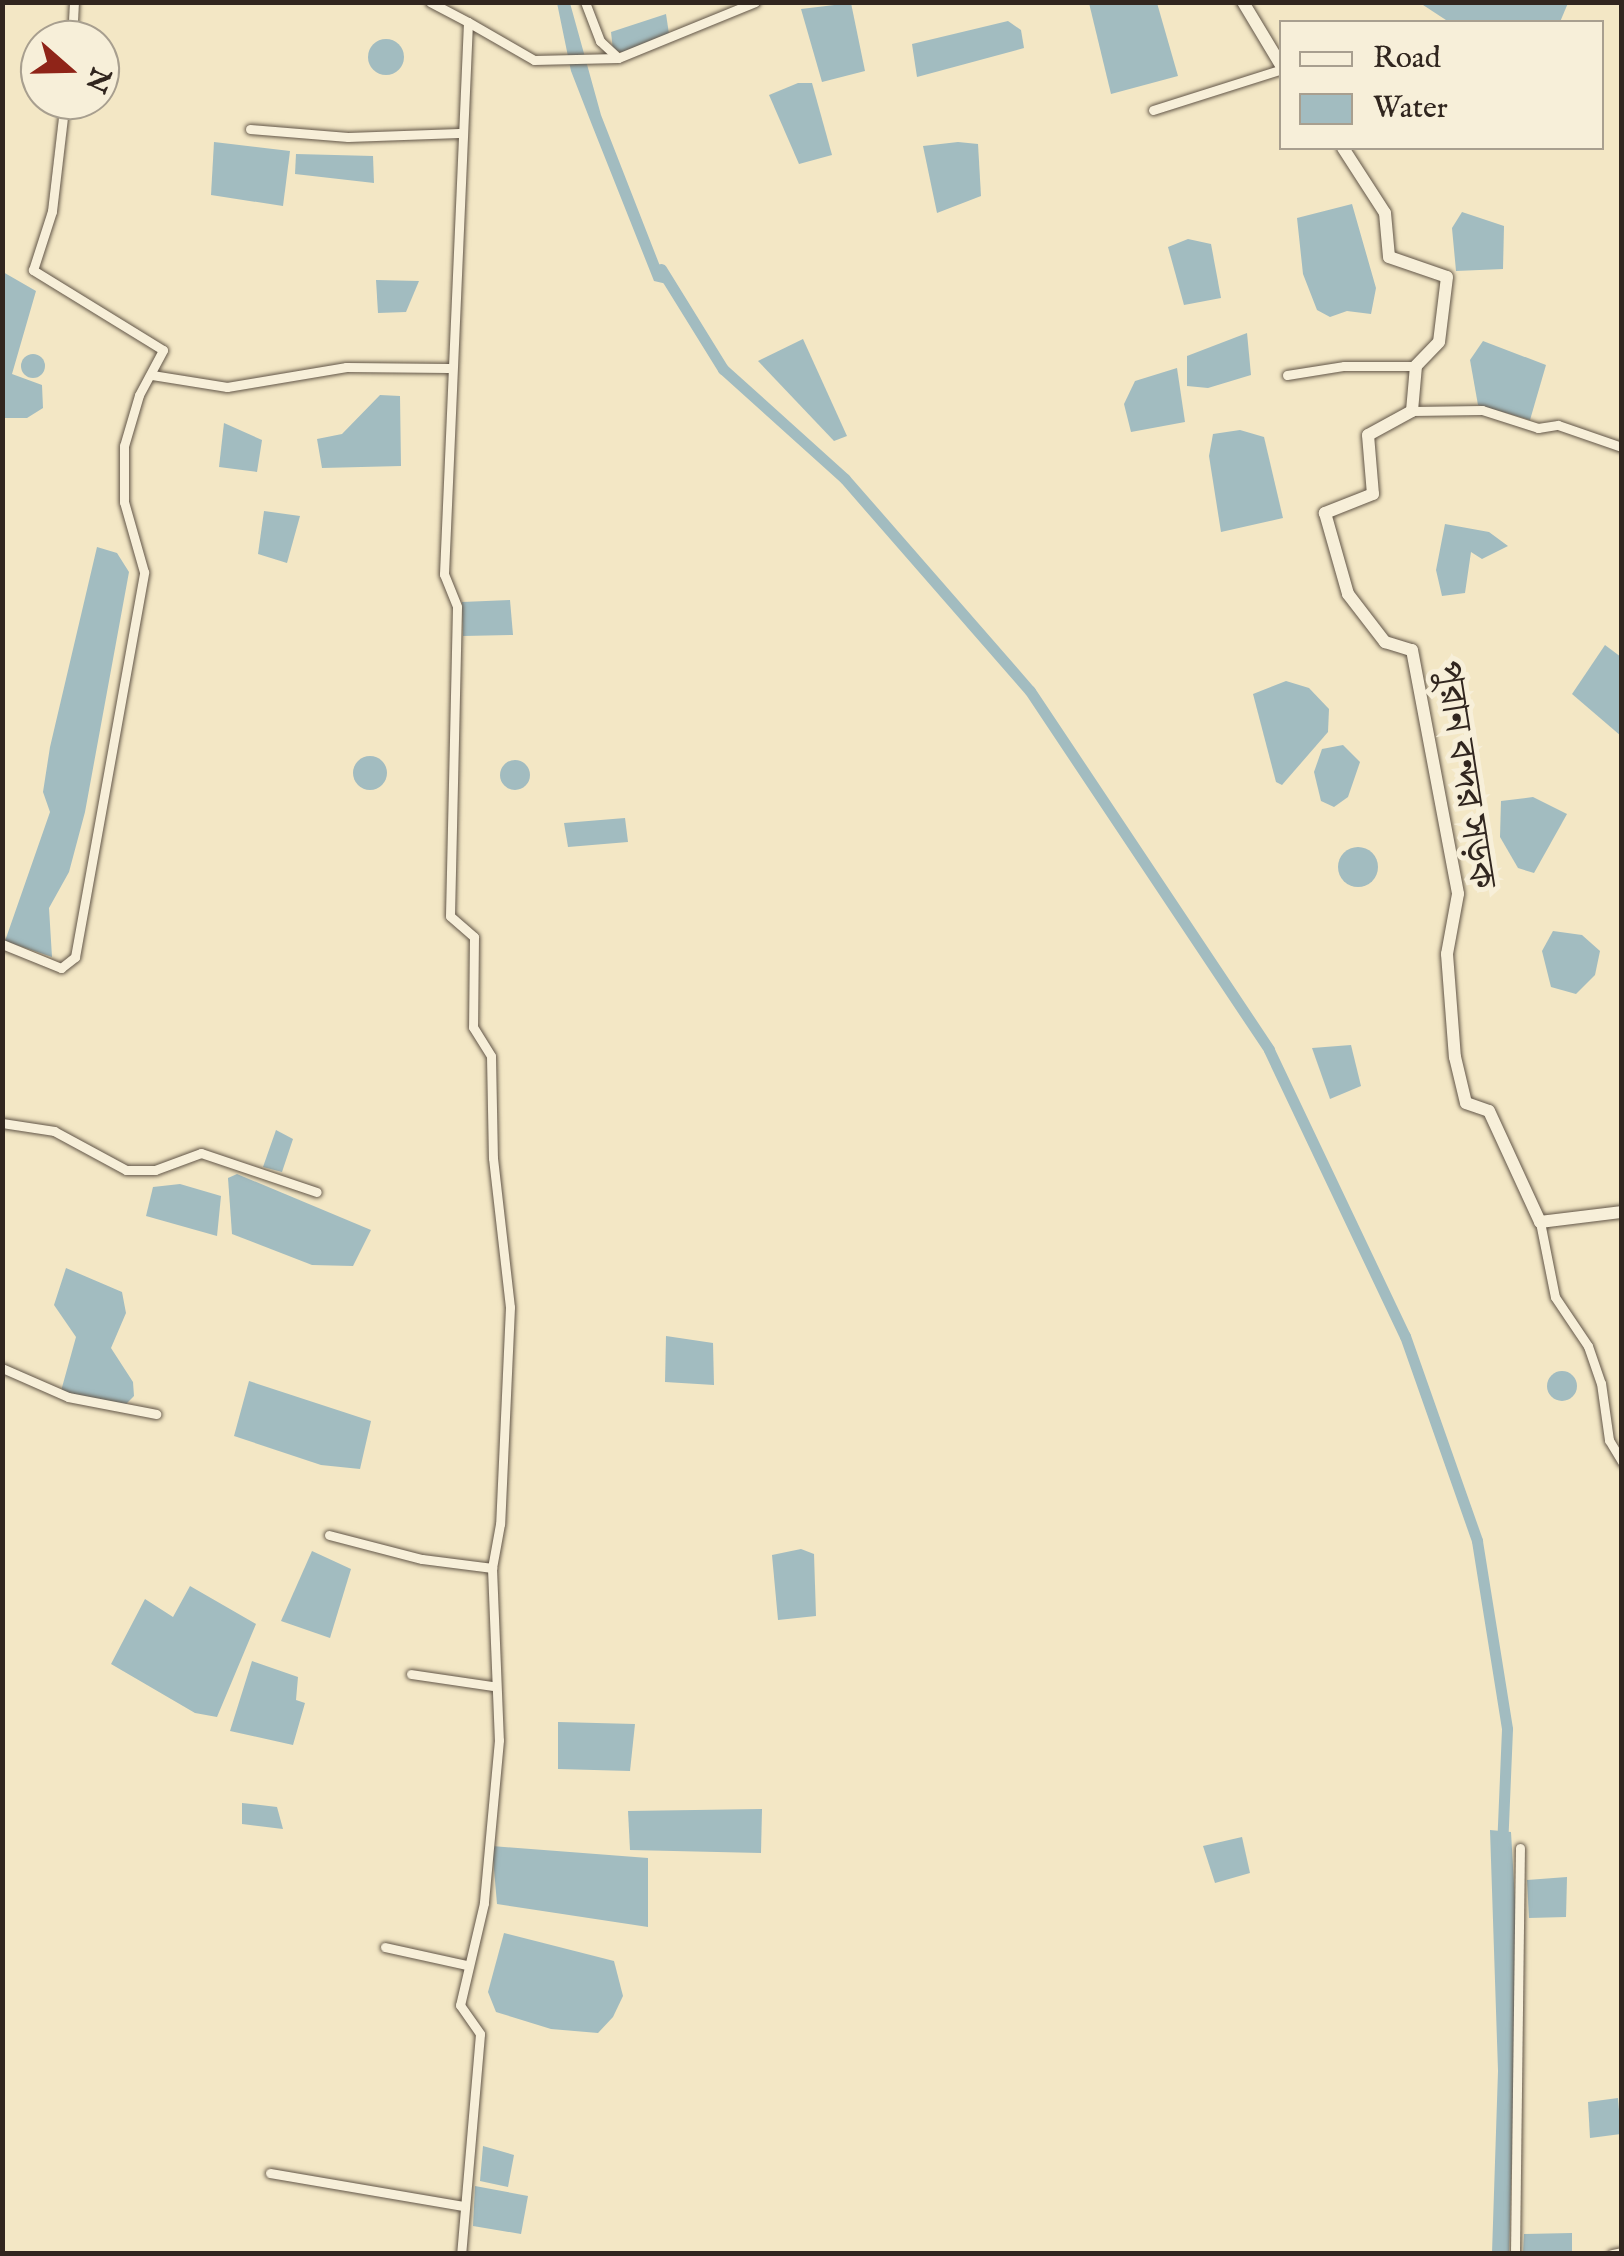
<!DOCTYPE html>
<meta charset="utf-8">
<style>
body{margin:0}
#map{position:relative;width:1624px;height:2256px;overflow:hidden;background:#f3e7c5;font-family:"IM FELL English","Noto Serif Bengali",serif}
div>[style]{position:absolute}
.water>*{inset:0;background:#a2bcc0}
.round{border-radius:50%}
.canal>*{height:11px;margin:-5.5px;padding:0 5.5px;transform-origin:5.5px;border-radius:5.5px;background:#a2bcc0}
.roads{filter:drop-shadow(0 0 2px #625648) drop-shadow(0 0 2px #625648)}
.street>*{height:9px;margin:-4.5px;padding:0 4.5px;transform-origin:4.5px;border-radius:4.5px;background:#f7efd9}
.secondary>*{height:12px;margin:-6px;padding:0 6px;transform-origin:6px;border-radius:6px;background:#f7efd9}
span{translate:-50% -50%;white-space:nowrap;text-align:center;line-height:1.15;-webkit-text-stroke:10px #f7efd9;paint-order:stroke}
.street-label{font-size:38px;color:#31261f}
.frame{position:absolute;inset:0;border:5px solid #31261f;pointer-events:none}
.legend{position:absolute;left:1279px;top:20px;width:325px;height:130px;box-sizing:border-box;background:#f7efd9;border:2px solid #a89f8f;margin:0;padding:12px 18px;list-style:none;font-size:30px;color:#31261f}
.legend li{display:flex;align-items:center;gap:20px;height:50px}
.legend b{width:50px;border:2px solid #a89f8f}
.north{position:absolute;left:20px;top:20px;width:100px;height:100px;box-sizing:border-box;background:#f7efd9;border:2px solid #a89f8f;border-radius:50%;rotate:110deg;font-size:28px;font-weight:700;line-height:40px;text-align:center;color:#31261f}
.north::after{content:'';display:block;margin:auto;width:35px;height:45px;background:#8f2418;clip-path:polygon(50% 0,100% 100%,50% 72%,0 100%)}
</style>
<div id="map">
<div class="water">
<i style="clip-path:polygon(557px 3px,570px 3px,601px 115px,667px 284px,654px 281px,592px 125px,571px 71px)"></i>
<i style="clip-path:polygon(851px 3px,865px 71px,822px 82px,801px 9px)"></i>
<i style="clip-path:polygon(1089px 3px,1157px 3px,1178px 76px,1111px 94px)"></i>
<i style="clip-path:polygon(1420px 3px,1420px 2px,1568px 3px,1560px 22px,1449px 22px)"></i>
<i style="clip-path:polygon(666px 14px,669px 34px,632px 55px,613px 50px,611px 32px)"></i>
<i style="clip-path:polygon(1008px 21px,1021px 30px,1024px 48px,917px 77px,912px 44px)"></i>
<i class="round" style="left:368px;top:39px;width:36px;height:36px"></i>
<i style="clip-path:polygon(798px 83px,812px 83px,832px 155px,799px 164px,769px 95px)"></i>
<i style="clip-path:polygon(214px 142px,290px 151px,283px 206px,211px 195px)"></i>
<i style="clip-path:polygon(958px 142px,978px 144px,981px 196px,937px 213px,923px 146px)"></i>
<i style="clip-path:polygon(296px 154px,373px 156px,374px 183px,295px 174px)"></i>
<i style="clip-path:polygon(1352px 204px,1376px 288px,1371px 314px,1347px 311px,1330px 317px,1317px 310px,1303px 274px,1297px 218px)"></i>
<i style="clip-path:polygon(1462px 212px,1504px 226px,1503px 269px,1456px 271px,1452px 228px)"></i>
<i style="clip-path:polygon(1188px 239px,1211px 244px,1221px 298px,1184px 305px,1168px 247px)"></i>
<i style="clip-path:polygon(3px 272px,36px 291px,12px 374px,42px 385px,43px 408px,27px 418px,3px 418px)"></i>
<i style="clip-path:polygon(376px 280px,419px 281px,406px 312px,378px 313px)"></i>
<i style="clip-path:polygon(1247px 333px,1251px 375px,1208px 388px,1187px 386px,1187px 356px)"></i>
<i style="clip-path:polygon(803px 339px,847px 436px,834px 441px,758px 361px)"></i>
<i style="clip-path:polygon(1483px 341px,1546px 365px,1530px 420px,1478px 405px,1470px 360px)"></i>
<i class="round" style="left:21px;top:354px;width:24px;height:24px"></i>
<i style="clip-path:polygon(1177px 368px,1185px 422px,1131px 432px,1124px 404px,1135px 381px)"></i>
<i style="clip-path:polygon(380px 395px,400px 396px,401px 466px,322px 468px,317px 439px,342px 434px)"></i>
<i style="clip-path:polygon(224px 423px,262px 440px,257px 472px,219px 467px)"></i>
<i style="clip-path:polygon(1240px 430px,1264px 437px,1283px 518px,1221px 532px,1209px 456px,1213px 434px)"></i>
<i style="clip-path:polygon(264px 511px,300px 516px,287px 563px,258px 554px)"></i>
<i style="clip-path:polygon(1445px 524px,1489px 532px,1508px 546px,1482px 559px,1471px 552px,1465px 593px,1442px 596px,1436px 570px)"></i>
<i style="clip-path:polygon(97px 547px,117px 553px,129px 572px,85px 812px,69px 872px,49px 908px,52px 957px,5px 941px,50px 812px,43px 792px,50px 747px)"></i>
<i style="clip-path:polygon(510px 600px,513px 635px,463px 636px,462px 602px)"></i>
<i style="clip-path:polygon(1605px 645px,1621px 657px,1621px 736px,1572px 694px)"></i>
<i style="clip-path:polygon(1286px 681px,1309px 688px,1329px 709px,1328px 732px,1282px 785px,1276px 782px,1253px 694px)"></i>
<i style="clip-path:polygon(1343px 745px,1360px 762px,1348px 797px,1334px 807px,1321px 801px,1314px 772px,1322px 749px)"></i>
<i class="round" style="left:353px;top:756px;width:34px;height:34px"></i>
<i class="round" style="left:500px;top:760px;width:30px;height:30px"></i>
<i style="clip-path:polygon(1533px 797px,1567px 814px,1534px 873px,1518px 868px,1500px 837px,1501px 801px)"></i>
<i style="clip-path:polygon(625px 818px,628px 842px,568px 847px,564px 823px)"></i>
<i class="round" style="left:1338px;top:847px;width:40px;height:40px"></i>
<i style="clip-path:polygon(1553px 931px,1582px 935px,1600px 951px,1595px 975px,1576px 994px,1551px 987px,1542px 951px)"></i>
<i style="clip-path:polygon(1351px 1045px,1361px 1086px,1330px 1099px,1312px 1048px)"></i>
<i style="clip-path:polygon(276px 1130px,293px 1139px,282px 1172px,263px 1167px)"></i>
<i style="clip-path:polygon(237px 1174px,371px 1230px,353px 1266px,312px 1265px,232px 1234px,228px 1178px)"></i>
<i style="clip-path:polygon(180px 1184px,221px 1196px,217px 1236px,146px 1216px,153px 1187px)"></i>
<i style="clip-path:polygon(66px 1268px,122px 1292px,126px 1313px,111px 1348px,133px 1382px,134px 1396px,123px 1407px,61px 1391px,76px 1337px,54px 1305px)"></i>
<i style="clip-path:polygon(666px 1336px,713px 1343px,714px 1385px,665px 1382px)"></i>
<i class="round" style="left:1547px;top:1371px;width:30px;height:30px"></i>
<i style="clip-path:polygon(249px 1381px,371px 1421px,360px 1469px,321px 1465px,234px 1436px)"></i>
<i style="clip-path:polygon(801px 1549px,814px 1554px,816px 1616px,778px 1620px,772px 1555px)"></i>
<i style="clip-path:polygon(312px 1551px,351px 1569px,330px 1638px,281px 1621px)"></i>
<i style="clip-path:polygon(190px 1586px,256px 1624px,217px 1717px,195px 1713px,111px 1664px,145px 1599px,173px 1617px)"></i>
<i style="clip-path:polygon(252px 1661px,298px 1677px,296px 1700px,305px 1703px,293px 1745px,230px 1731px)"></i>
<i style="clip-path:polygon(558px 1722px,635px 1724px,630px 1771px,558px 1769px)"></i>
<i style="clip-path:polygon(242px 1803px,277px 1807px,283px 1829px,242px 1824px)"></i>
<i style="clip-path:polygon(762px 1809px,761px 1853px,630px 1850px,628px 1811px)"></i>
<i style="clip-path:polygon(1490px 1830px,1511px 1832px,1518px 1952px,1509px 2254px,1492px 2253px,1498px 2071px)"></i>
<i style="clip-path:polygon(1242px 1837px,1250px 1873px,1215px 1883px,1203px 1846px)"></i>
<i style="clip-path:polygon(492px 1846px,648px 1858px,648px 1927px,497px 1904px)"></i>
<i style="clip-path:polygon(1567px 1877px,1566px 1917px,1529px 1918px,1527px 1880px)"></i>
<i style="clip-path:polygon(504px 1933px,614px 1961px,623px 1996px,613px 2017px,598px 2033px,551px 2029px,496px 2012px,488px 1992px)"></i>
<i style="clip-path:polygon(1618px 2098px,1621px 2134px,1590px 2138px,1588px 2102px)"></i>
<i style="clip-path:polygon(483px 2146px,514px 2155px,508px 2187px,480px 2181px)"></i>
<i style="clip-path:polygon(475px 2186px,528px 2196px,521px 2234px,473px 2226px)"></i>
<i style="clip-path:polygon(1572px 2233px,1572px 2253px,1523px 2253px,1524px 2234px)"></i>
</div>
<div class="canal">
<i style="left:661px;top:269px;width:118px;rotate:58.2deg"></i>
<i style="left:723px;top:369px;width:164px;rotate:42deg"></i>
<i style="left:845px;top:479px;width:281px;rotate:48.9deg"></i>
<i style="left:1030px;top:691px;width:431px;rotate:56.3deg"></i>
<i style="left:1269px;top:1050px;width:317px;rotate:64.6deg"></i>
<i style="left:1405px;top:1336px;width:217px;rotate:70.6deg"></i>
<i style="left:1477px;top:1541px;width:190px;rotate:80.9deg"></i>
<i style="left:1507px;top:1729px;width:118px;rotate:92.4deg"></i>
</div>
<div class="roads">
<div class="street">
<i style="left:430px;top:2px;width:43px;rotate:27.8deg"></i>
<i style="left:468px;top:22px;width:553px;rotate:92.49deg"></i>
<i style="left:444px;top:574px;width:35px;rotate:68deg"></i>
<i style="left:457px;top:607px;width:309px;rotate:91.3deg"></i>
<i style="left:450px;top:916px;width:32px;rotate:41deg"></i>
<i style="left:474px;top:937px;width:90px;rotate:90.6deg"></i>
<i style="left:473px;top:1027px;width:34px;rotate:58deg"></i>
<i style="left:491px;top:1056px;width:102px;rotate:88.9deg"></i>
<i style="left:493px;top:1158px;width:150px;rotate:83.5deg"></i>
<i style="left:510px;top:1307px;width:217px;rotate:92.6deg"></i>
<i style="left:500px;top:1524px;width:45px;rotate:100.3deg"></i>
<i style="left:492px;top:1568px;width:172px;rotate:87.7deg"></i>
<i style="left:499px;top:1740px;width:164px;rotate:95.3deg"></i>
<i style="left:484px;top:1903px;width:105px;rotate:103.2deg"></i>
<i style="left:460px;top:2005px;width:35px;rotate:55deg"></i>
<i style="left:480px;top:2034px;width:221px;rotate:94.9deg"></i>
<i style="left:585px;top:2px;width:42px;rotate:69deg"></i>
<i style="left:600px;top:41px;width:25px;rotate:43deg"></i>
<i style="left:468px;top:22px;width:76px;rotate:29.9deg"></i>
<i style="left:534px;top:60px;width:84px;rotate:-1.4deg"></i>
<i style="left:618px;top:58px;width:148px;rotate:-22.2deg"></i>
<i style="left:72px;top:40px;width:38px;rotate:-87deg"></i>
<i style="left:1153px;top:110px;width:135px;rotate:-17.6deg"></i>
<i style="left:250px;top:129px;width:98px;rotate:4.7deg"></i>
<i style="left:348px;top:137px;width:111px;rotate:-2.1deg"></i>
<i style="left:152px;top:375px;width:76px;rotate:9.1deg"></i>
<i style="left:227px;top:387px;width:121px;rotate:-9.5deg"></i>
<i style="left:346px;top:367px;width:103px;rotate:0.6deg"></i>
<i style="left:1287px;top:375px;width:58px;rotate:-9deg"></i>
<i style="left:1344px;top:366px;width:72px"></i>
<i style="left:1412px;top:411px;width:70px;rotate:-0.8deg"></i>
<i style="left:1482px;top:410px;width:59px;rotate:17.8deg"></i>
<i style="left:1538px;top:428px;width:20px;rotate:-9deg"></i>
<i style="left:1558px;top:425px;width:68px;rotate:19deg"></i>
<i style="left:2px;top:944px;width:64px;rotate:22.1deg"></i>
<i style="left:61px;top:968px;width:18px;rotate:-38deg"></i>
<i style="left:75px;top:957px;width:391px;rotate:-79.8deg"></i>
<i style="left:144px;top:572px;width:73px;rotate:-105.9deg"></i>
<i style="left:124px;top:502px;width:56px;rotate:-90deg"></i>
<i style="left:124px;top:446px;width:53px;rotate:-73.6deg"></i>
<i style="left:139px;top:395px;width:51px;rotate:-61.9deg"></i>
<i style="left:163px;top:350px;width:153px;rotate:-148.4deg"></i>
<i style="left:33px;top:270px;width:62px;rotate:-72.1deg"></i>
<i style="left:52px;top:211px;width:112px;rotate:-83.3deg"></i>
<i style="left:2px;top:1123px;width:53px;rotate:8.7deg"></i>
<i style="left:54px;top:1131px;width:82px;rotate:28.4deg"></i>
<i style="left:126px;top:1170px;width:29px"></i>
<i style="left:155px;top:1170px;width:49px;rotate:-20.3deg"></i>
<i style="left:201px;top:1153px;width:122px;rotate:18.6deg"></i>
<i style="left:1540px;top:1222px;width:76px;rotate:78.7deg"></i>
<i style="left:1555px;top:1297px;width:59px;rotate:56deg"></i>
<i style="left:1588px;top:1346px;width:39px;rotate:71deg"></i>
<i style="left:1601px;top:1383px;width:58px;rotate:82deg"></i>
<i style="left:1609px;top:1440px;width:26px;rotate:59deg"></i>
<i style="left:2px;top:1368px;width:72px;rotate:23.7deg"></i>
<i style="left:68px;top:1397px;width:90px;rotate:10.9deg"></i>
<i style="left:329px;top:1535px;width:96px;rotate:14.5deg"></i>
<i style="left:422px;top:1559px;width:71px;rotate:7.3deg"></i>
<i style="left:411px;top:1674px;width:82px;rotate:8.4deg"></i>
<i style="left:385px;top:1947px;width:83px;rotate:12.5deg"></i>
<i style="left:270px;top:2173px;width:196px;rotate:9.7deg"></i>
<i style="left:1515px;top:2254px;width:406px;rotate:-89.3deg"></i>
<i style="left:1612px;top:2254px;width:10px;rotate:-11deg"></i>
</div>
<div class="secondary">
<i style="left:1243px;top:2px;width:76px;rotate:59deg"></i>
<i style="left:1343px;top:148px;width:77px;rotate:57.1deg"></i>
<i style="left:1385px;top:213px;width:44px;rotate:84.8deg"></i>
<i style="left:1389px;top:257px;width:61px;rotate:19deg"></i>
<i style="left:1447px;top:277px;width:65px;rotate:97deg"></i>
<i style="left:1439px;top:342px;width:33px;rotate:134deg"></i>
<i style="left:1416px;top:366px;width:45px;rotate:95.1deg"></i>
<i style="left:1412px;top:411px;width:50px;rotate:151.4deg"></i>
<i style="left:1368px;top:435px;width:59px;rotate:85.2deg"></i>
<i style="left:1373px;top:494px;width:52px;rotate:158.4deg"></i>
<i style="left:1325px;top:513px;width:84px;rotate:74.1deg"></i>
<i style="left:1348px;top:594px;width:61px;rotate:52.4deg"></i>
<i style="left:1385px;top:642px;width:28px;rotate:17deg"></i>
<i style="left:1412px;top:650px;width:248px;rotate:79.3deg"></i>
<i style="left:1458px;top:894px;width:61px;rotate:100.4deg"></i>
<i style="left:1447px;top:954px;width:103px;rotate:85.6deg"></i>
<i style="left:1455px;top:1057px;width:47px;rotate:76.6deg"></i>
<i style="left:1466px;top:1103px;width:24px;rotate:19deg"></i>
<i style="left:1489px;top:1111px;width:122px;rotate:65.3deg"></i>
<i style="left:1540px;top:1222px;width:83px;rotate:-7deg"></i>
</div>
</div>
<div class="street-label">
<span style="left:1463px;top:775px;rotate:81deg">পুরান বন্দর সড়ক</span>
</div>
<div class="frame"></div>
<ul class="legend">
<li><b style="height:12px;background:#f7efd9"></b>Road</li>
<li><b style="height:28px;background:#a2bcc0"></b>Water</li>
</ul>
<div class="north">N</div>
</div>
